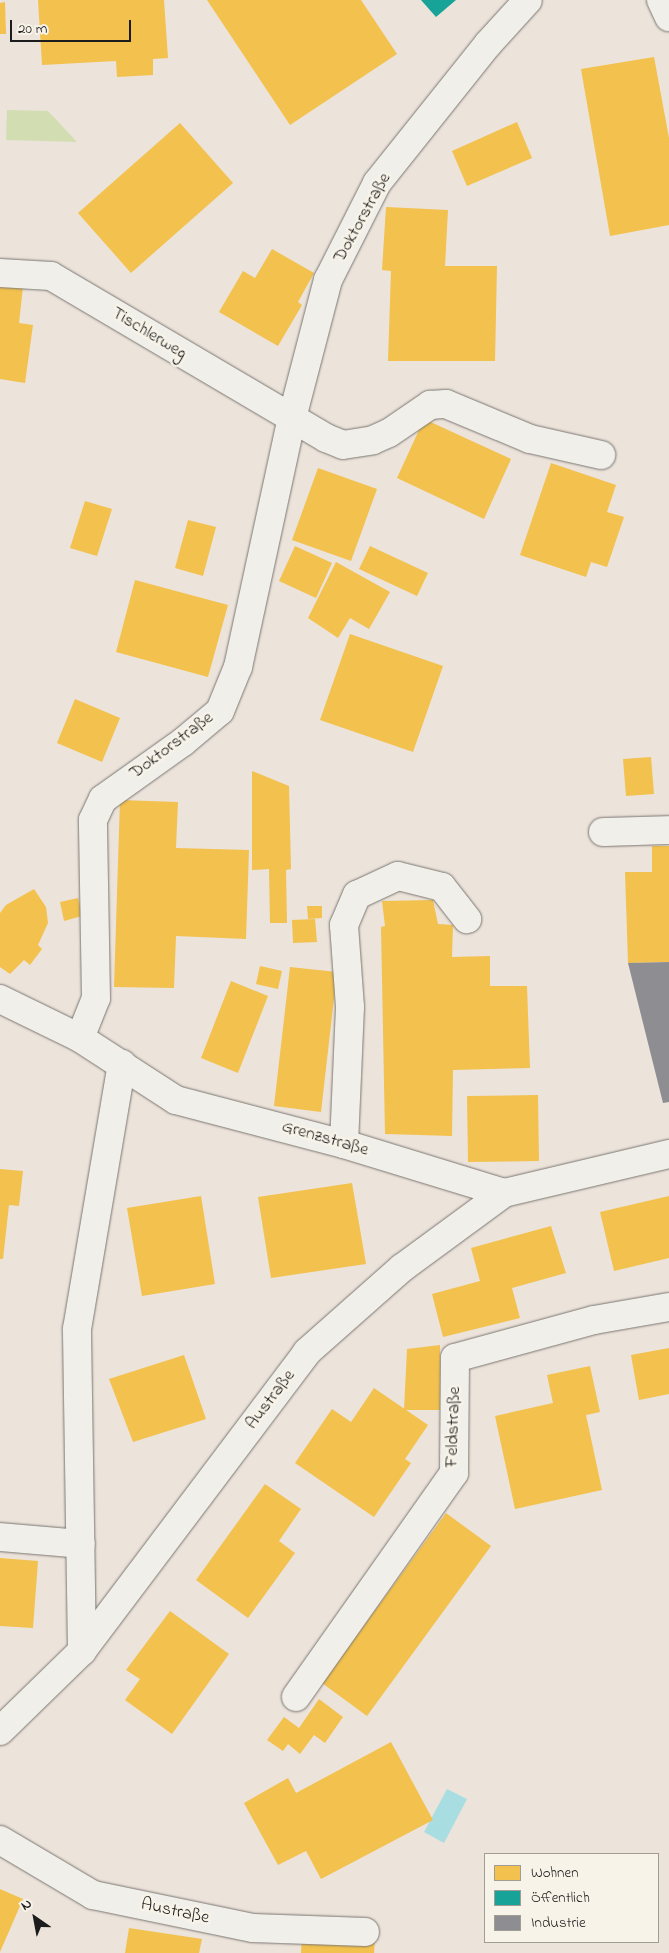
<!DOCTYPE html>
<meta charset="utf-8">
<style>
body{margin:0}
#map{position:relative;width:669px;height:1953px;overflow:hidden;background:#ece3da;font-family:"Indie Flower",sans-serif}
div>[style]{position:absolute}
.green>*{inset:0;background:#d2deb2}
.water>*{inset:0;background:#a8dee2}
.homes>*{inset:0;background:#f2c14e}
.public>*{inset:0;background:#17a398}
.industry>*{inset:0;background:#8d8d92}
.roads{filter:drop-shadow(0 0 1px #7a7672) drop-shadow(0 0 1px #7a7672)}
.minor>*{height:28px;margin:-14px;padding:0 14px;transform-origin:14px;border-radius:14px;background:#f1efea}
span{translate:-50% -50%;white-space:nowrap;text-align:center;line-height:1.15;-webkit-text-stroke:5px #f7f3e8;paint-order:stroke}
.street-label{font-size:18px;color:#1c1c1c}
.legend{position:absolute;left:484px;top:1853px;width:175px;height:90px;box-sizing:border-box;background:#f7f3e8;border:1px solid #9f9d96;margin:0;padding:6px 9px;list-style:none;font-size:15px;color:#1c1c1c}
.legend li{display:flex;align-items:center;gap:10px;height:25px}
.legend b{width:25px;border:1px solid #9f9d96}
.north{position:absolute;left:10px;top:1893px;width:50px;height:50px;-webkit-text-stroke:4px #f7f3e8;paint-order:stroke;rotate:327deg;font-size:14px;font-weight:700;line-height:20px;text-align:center;color:#1c1c1c}
.north::after{content:'';display:block;margin:auto;width:18px;height:22px;background:#1c1c1c;clip-path:polygon(50% 0,100% 100%,50% 72%,0 100%)}
.scale{position:absolute;left:10px;top:20px;width:121px;height:22px;box-sizing:border-box;border:2px solid #1c1c1c;border-top:0;padding-left:6px;font-size:15px;line-height:18px;white-space:nowrap;color:#1c1c1c;-webkit-text-stroke:4px #f7f3e8;paint-order:stroke}
</style>
<div id="map">
<div class="green">
<i style="clip-path:polygon(7px 110px,48px 111px,77px 142px,6px 140px)"></i>
</div>
<div class="water">
<i style="clip-path:polygon(447px 1789px,467px 1799px,444px 1843px,424px 1832px)"></i>
</div>
<div class="homes">
<i style="clip-path:polygon(38px 0,164px 0,168px 58px,153px 59px,153px 75px,117px 77px,116px 61px,42px 65px)"></i>
<i style="clip-path:polygon(207px 0,361px 0,397px 54px,290px 125px)"></i>
<i style="clip-path:polygon(5px 2px,6px 34px,0 34px,0 3px)"></i>
<i style="clip-path:polygon(654px 57px,669px 138px,669px 225px,610px 236px,581px 69px)"></i>
<i style="clip-path:polygon(517px 122px,532px 158px,467px 186px,452px 151px)"></i>
<i style="clip-path:polygon(180px 123px,233px 183px,131px 273px,78px 213px)"></i>
<i style="clip-path:polygon(386px 207px,448px 210px,445px 266px,497px 266px,495px 361px,388px 361px,391px 271px,382px 270px)"></i>
<i style="clip-path:polygon(272px 249px,314px 273px,298px 302px,302px 305px,278px 346px,219px 312px,243px 271px,255px 278px)"></i>
<i style="clip-path:polygon(0 284px,23px 287px,19px 323px,33px 325px,25px 383px,0 379px)"></i>
<i style="clip-path:polygon(424px 419px,511px 459px,484px 519px,397px 478px)"></i>
<i style="clip-path:polygon(551px 463px,616px 485px,607px 512px,624px 517px,607px 567px,591px 562px,586px 577px,520px 555px)"></i>
<i style="clip-path:polygon(318px 468px,377px 489px,351px 561px,292px 540px)"></i>
<i style="clip-path:polygon(85px 501px,112px 509px,97px 556px,70px 548px)"></i>
<i style="clip-path:polygon(188px 520px,216px 527px,203px 576px,175px 568px)"></i>
<i style="clip-path:polygon(295px 546px,332px 563px,316px 598px,279px 581px)"></i>
<i style="clip-path:polygon(370px 546px,428px 573px,417px 596px,359px 569px)"></i>
<i style="clip-path:polygon(336px 562px,390px 592px,369px 629px,350px 618px,338px 638px,308px 618px)"></i>
<i style="clip-path:polygon(135px 580px,228px 605px,208px 677px,116px 652px)"></i>
<i style="clip-path:polygon(350px 634px,443px 666px,413px 752px,320px 720px)"></i>
<i style="clip-path:polygon(75px 699px,120px 718px,102px 762px,57px 743px)"></i>
<i style="clip-path:polygon(651px 757px,654px 794px,626px 796px,623px 759px)"></i>
<i style="clip-path:polygon(252px 771px,289px 786px,291px 869px,286px 870px,287px 923px,270px 923px,269px 869px,252px 870px)"></i>
<i style="clip-path:polygon(120px 800px,178px 802px,176px 848px,249px 850px,246px 939px,176px 936px,174px 988px,114px 987px)"></i>
<i style="clip-path:polygon(652px 846px,669px 846px,669px 962px,628px 963px,625px 872px,652px 872px)"></i>
<i style="clip-path:polygon(34px 889px,46px 907px,48px 923px,38px 945px,42px 949px,30px 965px,24px 960px,10px 974px,0 967px,0 913px,6px 905px)"></i>
<i style="clip-path:polygon(78px 898px,82px 916px,64px 921px,60px 902px)"></i>
<i style="clip-path:polygon(433px 900px,438px 924px,453px 925px,452px 957px,490px 956px,490px 986px,527px 986px,530px 1068px,453px 1070px,452px 1136px,385px 1134px,381px 927px,385px 926px,382px 901px)"></i>
<i style="clip-path:polygon(307px 906px,322px 906px,322px 918px,308px 919px)"></i>
<i style="clip-path:polygon(315px 919px,317px 942px,293px 943px,292px 920px)"></i>
<i style="clip-path:polygon(260px 966px,282px 971px,278px 989px,256px 984px)"></i>
<i style="clip-path:polygon(290px 967px,337px 972px,321px 1112px,274px 1106px)"></i>
<i style="clip-path:polygon(231px 981px,268px 996px,238px 1073px,201px 1058px)"></i>
<i style="clip-path:polygon(538px 1095px,539px 1161px,468px 1162px,467px 1096px)"></i>
<i style="clip-path:polygon(0 1169px,23px 1171px,19px 1206px,9px 1205px,3px 1259px,0 1259px)"></i>
<i style="clip-path:polygon(352px 1183px,366px 1264px,271px 1278px,258px 1197px)"></i>
<i style="clip-path:polygon(201px 1196px,215px 1284px,142px 1296px,127px 1208px)"></i>
<i style="clip-path:polygon(669px 1196px,669px 1258px,614px 1271px,600px 1212px)"></i>
<i style="clip-path:polygon(551px 1226px,566px 1273px,512px 1288px,520px 1318px,443px 1337px,432px 1294px,480px 1281px,471px 1248px)"></i>
<i style="clip-path:polygon(440px 1345px,440px 1410px,404px 1410px,407px 1349px)"></i>
<i style="clip-path:polygon(669px 1348px,669px 1394px,639px 1400px,631px 1355px)"></i>
<i style="clip-path:polygon(184px 1355px,206px 1419px,133px 1442px,109px 1379px)"></i>
<i style="clip-path:polygon(590px 1366px,600px 1412px,586px 1415px,602px 1490px,515px 1509px,495px 1416px,553px 1403px,547px 1375px)"></i>
<i style="clip-path:polygon(374px 1388px,428px 1425px,405px 1459px,411px 1463px,374px 1517px,295px 1463px,332px 1409px,351px 1422px)"></i>
<i style="clip-path:polygon(265px 1484px,301px 1509px,279px 1541px,295px 1553px,248px 1618px,196px 1580px)"></i>
<i style="clip-path:polygon(446px 1513px,491px 1546px,367px 1716px,322px 1683px)"></i>
<i style="clip-path:polygon(0 1558px,38px 1561px,33px 1628px,0 1626px)"></i>
<i style="clip-path:polygon(170px 1611px,229px 1654px,172px 1734px,125px 1700px,140px 1679px,126px 1670px)"></i>
<i style="clip-path:polygon(319px 1699px,343px 1717px,325px 1743px,314px 1735px,300px 1754px,288px 1744px,283px 1751px,267px 1740px,284px 1717px,299px 1728px)"></i>
<i style="clip-path:polygon(391px 1742px,433px 1820px,321px 1879px,306px 1851px,278px 1865px,244px 1803px,288px 1778px,296px 1793px)"></i>
<i style="clip-path:polygon(0 1889px,23px 1899px,0 1952px)"></i>
<i style="clip-path:polygon(129px 1928px,202px 1939px,199px 1953px,125px 1953px)"></i>
<i style="clip-path:polygon(302px 1936px,375px 1939px,374px 1953px,301px 1953px)"></i>
</div>
<div class="public">
<i style="clip-path:polygon(421px 0,456px 0,436px 17px)"></i>
</div>
<div class="industry">
<i style="clip-path:polygon(669px 962px,669px 1102px,663px 1103px,628px 963px)"></i>
</div>
<div class="roads">
<div class="minor">
<i style="left:661px;top:0;width:19px;rotate:65deg"></i>
<i style="left:0;top:273px;width:51px;rotate:3.4deg"></i>
<i style="left:51px;top:276px;width:319px;rotate:30.5deg"></i>
<i style="left:326px;top:438px;width:18px;rotate:22deg"></i>
<i style="left:343px;top:445px;width:30px;rotate:-9deg"></i>
<i style="left:373px;top:440px;width:17px;rotate:-24deg"></i>
<i style="left:389px;top:433px;width:50px;rotate:-34.3deg"></i>
<i style="left:430px;top:405px;width:16px;rotate:-4deg"></i>
<i style="left:446px;top:404px;width:91px;rotate:22.6deg"></i>
<i style="left:530px;top:439px;width:73px;rotate:12.7deg"></i>
<i style="left:603px;top:832px;width:66px;rotate:-1.7deg"></i>
<i style="left:0;top:999px;width:89px;rotate:26deg"></i>
<i style="left:80px;top:1038px;width:114px;rotate:32.9deg"></i>
<i style="left:176px;top:1100px;width:174px;rotate:14.7deg"></i>
<i style="left:344px;top:1144px;width:167px;rotate:17deg"></i>
<i style="left:504px;top:1193px;width:170px;rotate:-13.3deg"></i>
<i style="left:80px;top:1038px;width:43px;rotate:-68.2deg"></i>
<i style="left:96px;top:998px;width:178px;rotate:-91deg"></i>
<i style="left:93px;top:820px;width:23px;rotate:-65deg"></i>
<i style="left:103px;top:799px;width:98px;rotate:-35.5deg"></i>
<i style="left:183px;top:742px;width:48px;rotate:-40deg"></i>
<i style="left:220px;top:711px;width:48px;rotate:-67.8deg"></i>
<i style="left:238px;top:667px;width:255px;rotate:-77.8deg"></i>
<i style="left:292px;top:418px;width:143px;rotate:-75.4deg"></i>
<i style="left:328px;top:280px;width:109px;rotate:-63.2deg"></i>
<i style="left:377px;top:183px;width:178px;rotate:-51.4deg"></i>
<i style="left:488px;top:44px;width:59px;rotate:-47.7deg"></i>
<i style="left:344px;top:1144px;width:137px;rotate:-87.5deg"></i>
<i style="left:350px;top:1007px;width:82px;rotate:-94.2deg"></i>
<i style="left:344px;top:925px;width:33px;rotate:-67deg"></i>
<i style="left:357px;top:895px;width:45px;rotate:-24.9deg"></i>
<i style="left:398px;top:876px;width:45px;rotate:14deg"></i>
<i style="left:442px;top:887px;width:41px;rotate:52deg"></i>
<i style="left:0;top:1537px;width:81px;rotate:4.9deg"></i>
<i style="left:82px;top:1651px;width:322px;rotate:-90.9deg"></i>
<i style="left:77px;top:1329px;width:269px;rotate:-80.4deg"></i>
<i style="left:296px;top:1697px;width:274px;rotate:-54.8deg"></i>
<i style="left:454px;top:1473px;width:115px;rotate:-89.5deg"></i>
<i style="left:455px;top:1358px;width:144px;rotate:-15.3deg"></i>
<i style="left:594px;top:1320px;width:76px;rotate:-9.8deg"></i>
<i style="left:0;top:1731px;width:115px;rotate:-44.3deg"></i>
<i style="left:82px;top:1651px;width:374px;rotate:-53deg"></i>
<i style="left:307px;top:1352px;width:127px;rotate:-41.5deg"></i>
<i style="left:402px;top:1268px;width:127px;rotate:-36.3deg"></i>
<i style="left:0;top:1840px;width:108px;rotate:30.6deg"></i>
<i style="left:93px;top:1895px;width:163px;rotate:11.7deg"></i>
<i style="left:253px;top:1928px;width:112px;rotate:2deg"></i>
</div>
</div>
<div class="street-label">
<span style="left:363px;top:218px;rotate:-61deg">Doktorstraße</span>
<span style="left:149px;top:334px;rotate:31deg">Tischlerweg</span>
<span style="left:172px;top:746px;rotate:-37deg">Doktorstraße</span>
<span style="left:325px;top:1139px;rotate:16deg">Grenzstraße</span>
<span style="left:271px;top:1400px;rotate:-53deg">Austraße</span>
<span style="left:454px;top:1427px;rotate:-88deg">Feldstraße</span>
<span style="left:175px;top:1912px;rotate:12deg">Austraße</span>
</div>
<ul class="legend">
<li><b style="height:14px;background:#f2c14e"></b>Wohnen</li>
<li><b style="height:14px;background:#17a398"></b>Öffentlich</li>
<li><b style="height:14px;background:#8d8d92"></b>Industrie</li>
</ul>
<div class="north">N</div>
<div class="scale">20 m</div>
</div>
